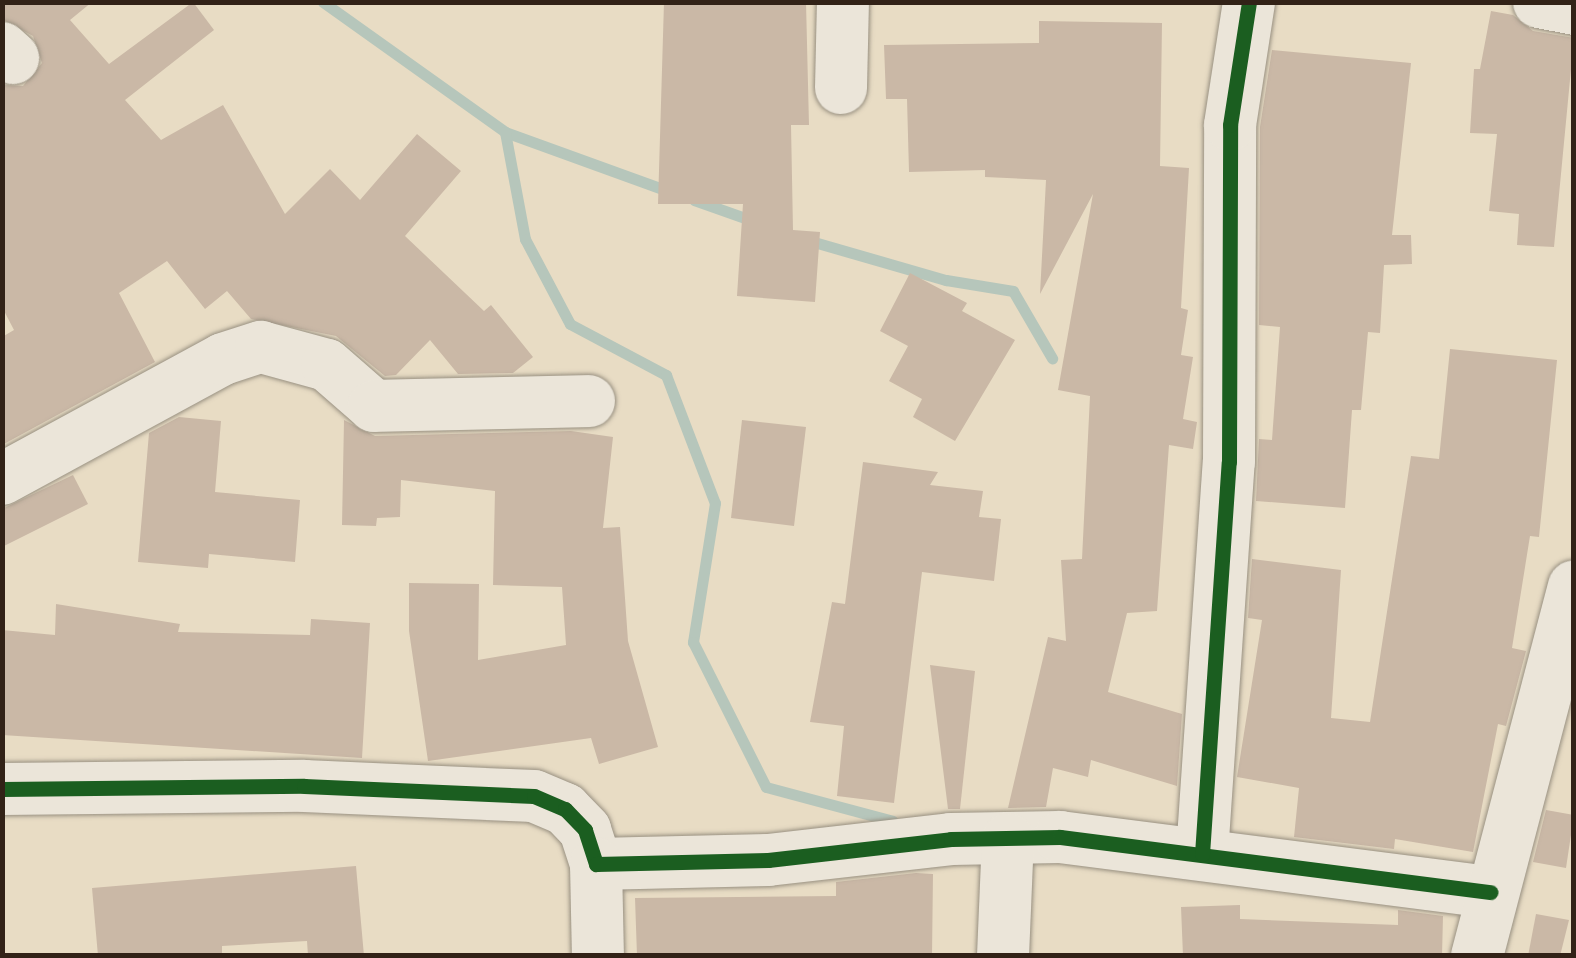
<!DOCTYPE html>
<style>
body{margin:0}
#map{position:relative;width:1576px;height:958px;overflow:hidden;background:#e8dcc4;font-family:"Gentium Book Plus",serif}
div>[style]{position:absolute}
.stream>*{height:11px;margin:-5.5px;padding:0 5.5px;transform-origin:5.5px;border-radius:5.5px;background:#b6c6bb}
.building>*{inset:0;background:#cab8a6}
.roads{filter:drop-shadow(0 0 2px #989081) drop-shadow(0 0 2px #989081)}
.minor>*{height:52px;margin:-26px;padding:0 26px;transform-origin:26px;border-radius:26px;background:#ebe5d9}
.cycleway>*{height:15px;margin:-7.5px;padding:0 7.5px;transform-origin:7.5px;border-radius:7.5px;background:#1b5e20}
span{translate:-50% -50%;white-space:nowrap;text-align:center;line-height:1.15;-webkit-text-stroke:10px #faeccf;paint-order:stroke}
.frame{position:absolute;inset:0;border:5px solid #322217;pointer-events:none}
</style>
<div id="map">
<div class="stream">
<i style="left:323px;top:2px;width:224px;rotate:35.5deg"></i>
<i style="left:505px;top:132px;width:177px;rotate:19.9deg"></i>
<i style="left:505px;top:132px;width:109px;rotate:79.4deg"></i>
<i style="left:525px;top:239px;width:96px;rotate:62.1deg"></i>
<i style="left:570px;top:324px;width:109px;rotate:28deg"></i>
<i style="left:666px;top:375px;width:137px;rotate:69.1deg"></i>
<i style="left:715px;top:503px;width:141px;rotate:99deg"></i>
<i style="left:693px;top:642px;width:162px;rotate:63.3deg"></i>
<i style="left:766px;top:787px;width:131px;rotate:15deg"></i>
<i style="left:694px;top:200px;width:66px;rotate:19.5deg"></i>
<i style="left:807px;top:240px;width:145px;rotate:16.1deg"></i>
<i style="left:946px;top:280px;width:68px;rotate:9.3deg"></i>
<i style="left:1013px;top:291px;width:78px;rotate:59.8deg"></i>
</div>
<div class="building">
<i style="clip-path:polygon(2px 2px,92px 2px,70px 20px,109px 64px,193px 2px,214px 30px,125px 100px,161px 140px,223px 105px,285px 214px,330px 169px,360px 200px,417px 134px,461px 171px,405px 236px,484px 311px,491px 305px,533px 357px,513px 373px,458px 374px,430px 340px,396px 375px,385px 376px,336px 336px,251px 319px,227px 291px,205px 309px,167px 261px,119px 293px,155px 362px,2px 445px,2px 337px,14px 330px,2px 307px,2px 85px,23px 86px,42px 63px,33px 36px,2px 19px)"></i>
<i style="clip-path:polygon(664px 2px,806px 2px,809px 125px,791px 125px,793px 230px,820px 232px,815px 302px,737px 296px,743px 204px,658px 204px)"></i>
<i style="clip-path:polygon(1491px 11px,1513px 15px,1533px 31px,1574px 38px,1554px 247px,1517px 245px,1519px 214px,1489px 211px,1497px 134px,1470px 133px,1474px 69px,1480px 69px)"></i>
<i style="clip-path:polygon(1039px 21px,1162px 23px,1160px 166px,1189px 168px,1181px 308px,1188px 310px,1181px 355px,1193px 357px,1183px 419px,1197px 422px,1193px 449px,1169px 445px,1157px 611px,1127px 613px,1108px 692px,1182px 714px,1177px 786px,1091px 760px,1088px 777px,1053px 768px,1046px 807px,1008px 808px,1048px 637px,1066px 641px,1061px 560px,1082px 559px,1090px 396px,1058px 390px,1093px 194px,1040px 294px,1046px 180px,985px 177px,985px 170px,909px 172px,907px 99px,886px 99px,884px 45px,1039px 43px)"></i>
<i style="clip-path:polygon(1272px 50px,1411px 63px,1392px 235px,1411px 235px,1412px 264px,1384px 265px,1380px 333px,1368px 332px,1361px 410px,1352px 410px,1345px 508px,1256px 501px,1259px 439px,1272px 440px,1280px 327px,1259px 325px,1260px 127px)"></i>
<i style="clip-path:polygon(910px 273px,967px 303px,962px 311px,1015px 340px,955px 441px,913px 417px,922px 399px,889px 381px,908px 346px,880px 331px)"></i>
<i style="clip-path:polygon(1450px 349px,1557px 360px,1539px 537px,1530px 536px,1512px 648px,1526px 651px,1506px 726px,1498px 724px,1473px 852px,1395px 839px,1394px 849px,1294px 837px,1299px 788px,1237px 777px,1262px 620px,1248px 618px,1252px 559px,1341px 570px,1331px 718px,1370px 722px,1411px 456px,1439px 459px)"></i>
<i style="clip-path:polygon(179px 417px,221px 421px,215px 492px,300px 500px,295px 562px,209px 554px,208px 568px,138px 562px,149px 433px)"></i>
<i style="clip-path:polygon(344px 420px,375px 436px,571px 431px,613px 437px,603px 528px,620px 527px,628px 641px,658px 747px,599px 764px,591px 738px,428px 761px,409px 631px,409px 583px,479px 584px,478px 660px,566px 645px,562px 587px,493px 585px,495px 491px,401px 480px,400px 517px,377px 518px,376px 526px,342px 525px)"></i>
<i style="clip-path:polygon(742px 420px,806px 427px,794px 526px,731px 518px)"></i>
<i style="clip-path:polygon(863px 462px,938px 472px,930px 485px,983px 491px,979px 517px,1001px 519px,994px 581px,922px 572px,894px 803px,837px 796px,844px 726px,810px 722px,832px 602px,845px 604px)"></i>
<i style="clip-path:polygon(73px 475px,88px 504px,2px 547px,2px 509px)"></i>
<i style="clip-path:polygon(56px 604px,180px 624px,178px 632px,310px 635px,311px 619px,370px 623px,362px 758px,2px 735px,2px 630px,55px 635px)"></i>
<i style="clip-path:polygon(930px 665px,975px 671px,960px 809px,948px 809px)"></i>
<i style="clip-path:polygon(1546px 810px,1574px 815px,1566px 868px,1533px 862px)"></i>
<i style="clip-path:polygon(356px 866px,364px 956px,308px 956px,307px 941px,222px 946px,222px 956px,98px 956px,92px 888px)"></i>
<i style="clip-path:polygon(916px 873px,933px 874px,932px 956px,637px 956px,635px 898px,836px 896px,836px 882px)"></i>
<i style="clip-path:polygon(1240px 905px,1240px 919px,1398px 925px,1398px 910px,1443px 916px,1442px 956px,1183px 956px,1181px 907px)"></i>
<i style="clip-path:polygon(1536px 914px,1569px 920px,1560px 956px,1528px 956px)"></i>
</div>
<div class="roads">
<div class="minor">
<i style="left:1539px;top:2px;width:36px;rotate:11deg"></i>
<i style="left:2px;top:48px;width:15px;rotate:42deg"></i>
<i style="left:841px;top:88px;width:86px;rotate:-88.7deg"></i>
<i style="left:2px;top:479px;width:251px;rotate:-28.5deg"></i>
<i style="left:223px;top:359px;width:40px;rotate:-18deg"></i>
<i style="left:261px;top:347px;width:68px;rotate:15.3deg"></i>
<i style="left:327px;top:365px;width:62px;rotate:41.1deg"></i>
<i style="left:374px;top:406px;width:215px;rotate:-1.3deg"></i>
<i style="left:2px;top:789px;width:302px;rotate:-0.6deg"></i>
<i style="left:304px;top:786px;width:230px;rotate:2.5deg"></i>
<i style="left:534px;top:796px;width:34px;rotate:23deg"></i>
<i style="left:565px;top:809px;width:29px;rotate:46deg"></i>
<i style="left:585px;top:830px;width:36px;rotate:72deg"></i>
<i style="left:596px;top:864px;width:172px;rotate:-1.3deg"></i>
<i style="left:768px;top:860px;width:184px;rotate:-6.5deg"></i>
<i style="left:951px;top:839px;width:109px;rotate:-1.1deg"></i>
<i style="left:1060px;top:837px;width:434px;rotate:7.3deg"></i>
<i style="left:1202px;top:854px;width:393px;rotate:-86.1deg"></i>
<i style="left:1229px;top:462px;width:337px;rotate:-89.8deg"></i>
<i style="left:1230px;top:125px;width:124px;rotate:-81.2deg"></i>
<i style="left:596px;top:864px;width:92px;rotate:88.8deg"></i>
<i style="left:1003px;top:956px;width:117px;rotate:-87.6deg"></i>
<i style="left:1477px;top:956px;width:382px;rotate:-75.3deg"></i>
</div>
</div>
<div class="cycleway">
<i style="left:2px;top:789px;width:302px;rotate:-0.6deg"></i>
<i style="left:304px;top:786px;width:230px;rotate:2.5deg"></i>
<i style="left:534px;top:796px;width:34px;rotate:23deg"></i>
<i style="left:565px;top:809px;width:29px;rotate:46deg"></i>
<i style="left:585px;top:830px;width:36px;rotate:72deg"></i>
<i style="left:596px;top:864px;width:172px;rotate:-1.3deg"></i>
<i style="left:768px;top:860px;width:184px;rotate:-6.5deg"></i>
<i style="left:951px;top:839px;width:109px;rotate:-1.1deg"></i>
<i style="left:1060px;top:837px;width:434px;rotate:7.3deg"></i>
<i style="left:1202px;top:854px;width:393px;rotate:-86.1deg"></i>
<i style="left:1229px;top:462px;width:337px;rotate:-89.8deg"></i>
<i style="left:1230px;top:125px;width:124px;rotate:-81.2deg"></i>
</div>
<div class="frame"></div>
</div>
